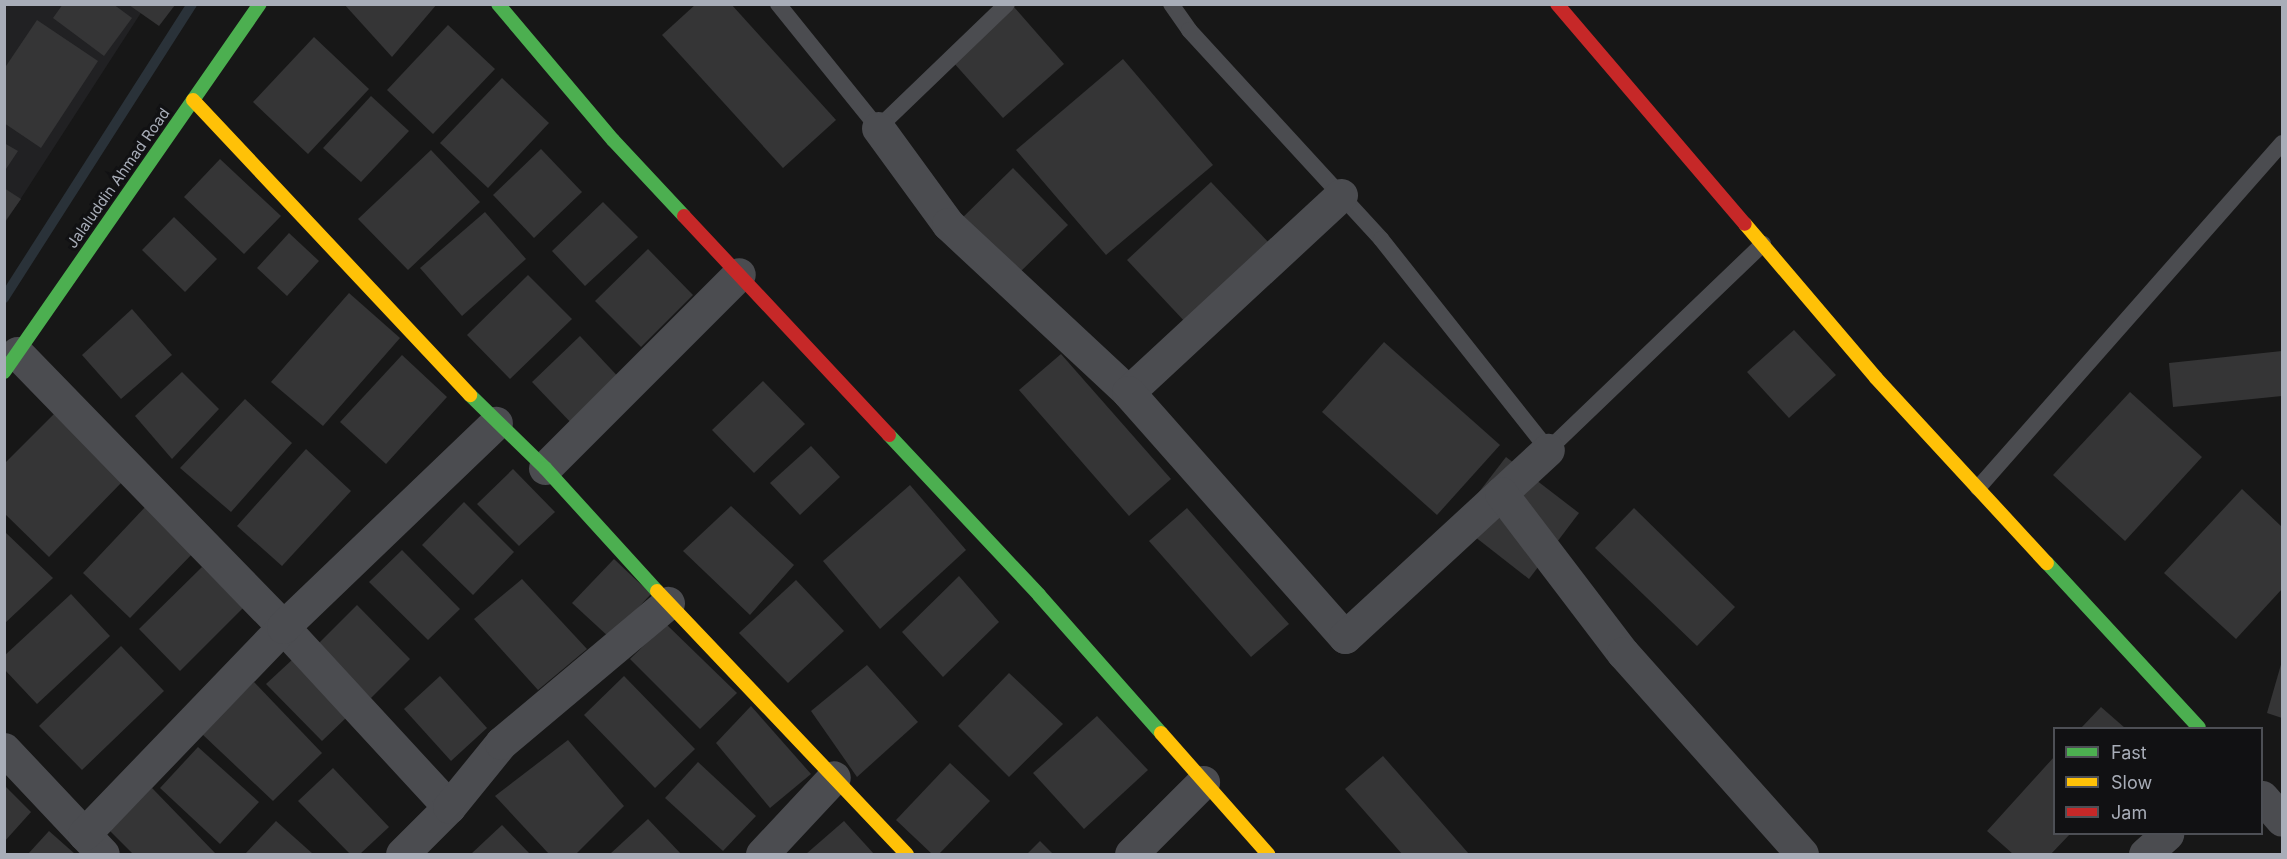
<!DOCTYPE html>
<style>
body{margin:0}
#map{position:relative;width:2287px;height:859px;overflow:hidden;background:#171717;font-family:Inter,sans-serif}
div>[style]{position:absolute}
.built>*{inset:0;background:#212123}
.stream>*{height:10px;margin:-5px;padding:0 5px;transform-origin:5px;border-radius:5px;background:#2a3239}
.building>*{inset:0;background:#353536}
.lane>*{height:16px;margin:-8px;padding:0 8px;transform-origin:8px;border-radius:8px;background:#4b4c50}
.street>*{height:33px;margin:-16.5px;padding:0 16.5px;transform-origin:16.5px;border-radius:16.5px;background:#4b4c50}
.fast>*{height:14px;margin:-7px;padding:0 7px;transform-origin:7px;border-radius:7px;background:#4caf50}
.slow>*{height:14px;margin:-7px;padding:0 7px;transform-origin:7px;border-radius:7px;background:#ffc107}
.jam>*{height:14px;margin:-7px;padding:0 7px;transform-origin:7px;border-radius:7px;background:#c62828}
span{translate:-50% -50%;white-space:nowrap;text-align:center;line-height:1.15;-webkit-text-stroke:6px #111113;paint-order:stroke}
.street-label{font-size:15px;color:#a8adb8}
.frame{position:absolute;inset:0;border:6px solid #a8adb8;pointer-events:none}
.legend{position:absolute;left:2053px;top:727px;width:210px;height:108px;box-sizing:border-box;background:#111113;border:2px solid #4d4f55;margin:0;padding:8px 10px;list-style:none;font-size:18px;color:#a8adb8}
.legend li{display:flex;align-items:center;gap:12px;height:30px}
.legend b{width:30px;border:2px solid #4d4f55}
</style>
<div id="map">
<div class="built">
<i style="clip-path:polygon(5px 5px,146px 5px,5px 223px)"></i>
</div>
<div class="stream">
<i style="left:4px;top:298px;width:349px;rotate:-57.4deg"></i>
</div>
<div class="building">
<i style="clip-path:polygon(63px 4px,113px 4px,132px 18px,104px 56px,53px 18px)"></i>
<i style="clip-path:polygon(344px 4px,437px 4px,392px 57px)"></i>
<i style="clip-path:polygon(696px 4px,731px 4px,836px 120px,783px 168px,662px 35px)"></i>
<i style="clip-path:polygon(129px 5px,175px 5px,159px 26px)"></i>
<i style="clip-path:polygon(1014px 7px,1064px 64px,1003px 118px,953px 62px)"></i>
<i style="clip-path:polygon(37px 20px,98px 61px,41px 148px,4px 123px,4px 69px)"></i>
<i style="clip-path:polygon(448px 25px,495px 69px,433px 134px,387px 90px)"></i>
<i style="clip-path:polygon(314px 37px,369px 89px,308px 154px,253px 102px)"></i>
<i style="clip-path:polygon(1123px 59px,1213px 165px,1106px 255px,1016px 150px)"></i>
<i style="clip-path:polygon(502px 78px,549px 123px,488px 188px,440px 143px)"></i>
<i style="clip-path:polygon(371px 96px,409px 131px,361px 182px,323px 148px)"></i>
<i style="clip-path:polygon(4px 143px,18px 151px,4px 172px)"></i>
<i style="clip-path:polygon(541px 149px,582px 192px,534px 238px,493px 195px)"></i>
<i style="clip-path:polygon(431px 150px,480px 202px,408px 270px,358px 219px)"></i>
<i style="clip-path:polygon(220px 159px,281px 216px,244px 254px,184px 197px)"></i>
<i style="clip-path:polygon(1013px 168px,1068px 225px,1011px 281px,956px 224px)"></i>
<i style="clip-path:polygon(1211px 182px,1271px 245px,1187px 324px,1127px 260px)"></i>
<i style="clip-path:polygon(4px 188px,21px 199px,4px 223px)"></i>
<i style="clip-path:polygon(603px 202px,638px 237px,585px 286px,552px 251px)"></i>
<i style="clip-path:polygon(485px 212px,526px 259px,462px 316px,420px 268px)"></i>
<i style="clip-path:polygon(174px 217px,217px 259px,185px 292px,142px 250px)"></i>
<i style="clip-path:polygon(289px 233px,319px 261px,287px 296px,257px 268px)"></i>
<i style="clip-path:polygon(648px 249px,693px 295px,641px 347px,595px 301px)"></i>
<i style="clip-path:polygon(528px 275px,572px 319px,510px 379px,467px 335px)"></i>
<i style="clip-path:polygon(349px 293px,400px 338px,323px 426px,271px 382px)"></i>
<i style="clip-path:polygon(132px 309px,172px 355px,121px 399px,82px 355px)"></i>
<i style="clip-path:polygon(1794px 330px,1836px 375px,1789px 418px,1747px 372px)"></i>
<i style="clip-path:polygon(580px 336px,624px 383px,576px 428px,532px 382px)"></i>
<i style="clip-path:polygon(1384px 342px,1500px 445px,1437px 515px,1322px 412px)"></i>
<i style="clip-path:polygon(2282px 351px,2282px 396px,2173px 407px,2169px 363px)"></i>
<i style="clip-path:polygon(1061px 354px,1171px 479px,1129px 516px,1019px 390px)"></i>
<i style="clip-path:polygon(402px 355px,447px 397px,386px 464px,340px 422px)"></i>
<i style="clip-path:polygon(182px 372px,219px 409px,172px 459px,135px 416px)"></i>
<i style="clip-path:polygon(763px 381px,805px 424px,754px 473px,712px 430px)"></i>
<i style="clip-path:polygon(2130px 392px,2202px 457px,2125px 541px,2053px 475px)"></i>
<i style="clip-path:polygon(245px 399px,292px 443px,231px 512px,180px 468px)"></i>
<i style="clip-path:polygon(54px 414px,123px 481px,49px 557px,4px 513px,4px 464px)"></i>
<i style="clip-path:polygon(811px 446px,840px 477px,800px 515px,770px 483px)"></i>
<i style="clip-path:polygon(306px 449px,351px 491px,282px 566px,237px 526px)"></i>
<i style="clip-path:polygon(1506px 457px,1579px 513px,1529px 579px,1456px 522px)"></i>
<i style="clip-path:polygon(513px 469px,555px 512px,519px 546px,477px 504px)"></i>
<i style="clip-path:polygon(910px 485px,966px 550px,880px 629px,823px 561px)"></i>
<i style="clip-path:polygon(2242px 489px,2282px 527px,2282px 589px,2236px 639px,2164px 573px)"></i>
<i style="clip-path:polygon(464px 502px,514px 552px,473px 595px,422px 545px)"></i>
<i style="clip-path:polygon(147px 505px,195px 551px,130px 618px,83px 573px)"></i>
<i style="clip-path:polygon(731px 506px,794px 565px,750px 615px,683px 551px)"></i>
<i style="clip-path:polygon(1187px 508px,1289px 624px,1251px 657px,1149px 541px)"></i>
<i style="clip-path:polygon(1634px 508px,1735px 607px,1697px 646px,1595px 548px)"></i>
<i style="clip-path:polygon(4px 531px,53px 578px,4px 624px)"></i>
<i style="clip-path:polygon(402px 550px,460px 609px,428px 640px,369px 582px)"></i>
<i style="clip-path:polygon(614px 559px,651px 594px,610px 638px,572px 603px)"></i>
<i style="clip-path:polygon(202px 567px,243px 608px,180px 671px,139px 629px)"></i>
<i style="clip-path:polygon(959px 576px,999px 622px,943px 677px,902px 632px)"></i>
<i style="clip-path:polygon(522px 579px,587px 649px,538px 690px,474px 619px)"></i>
<i style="clip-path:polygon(796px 580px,844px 631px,788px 683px,739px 633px)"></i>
<i style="clip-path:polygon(71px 594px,110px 636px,37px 704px,4px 669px,4px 656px)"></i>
<i style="clip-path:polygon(357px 605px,410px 659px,371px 698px,317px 645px)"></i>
<i style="clip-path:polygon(666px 624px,737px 693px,700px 729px,630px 659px)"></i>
<i style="clip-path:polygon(121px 646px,164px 691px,82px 770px,39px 726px)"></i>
<i style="clip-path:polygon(293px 659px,348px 716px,322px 741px,266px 684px)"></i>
<i style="clip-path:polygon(2282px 661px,2282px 718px,2267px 713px)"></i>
<i style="clip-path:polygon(867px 665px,918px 722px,857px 777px,811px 711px)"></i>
<i style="clip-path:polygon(1009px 673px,1063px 724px,1009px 777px,958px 726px)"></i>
<i style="clip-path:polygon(440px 676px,487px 728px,451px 761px,404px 709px)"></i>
<i style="clip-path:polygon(624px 676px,695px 749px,655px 788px,584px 715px)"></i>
<i style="clip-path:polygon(254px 682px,322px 753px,273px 801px,202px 734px)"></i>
<i style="clip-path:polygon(751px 706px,811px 774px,770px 808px,716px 743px)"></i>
<i style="clip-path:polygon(2101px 707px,2125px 728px,2081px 728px)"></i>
<i style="clip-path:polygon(1097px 716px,1148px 770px,1084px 829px,1033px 773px)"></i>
<i style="clip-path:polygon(568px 740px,624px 806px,576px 854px,549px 854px,495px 796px)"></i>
<i style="clip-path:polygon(198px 747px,259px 802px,220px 844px,160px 788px)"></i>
<i style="clip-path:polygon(1383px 756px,1469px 854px,1402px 854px,1345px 789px)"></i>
<i style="clip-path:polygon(2054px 757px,2054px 834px,2070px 834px,2051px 854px,2013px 854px,1987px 831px)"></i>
<i style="clip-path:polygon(698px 762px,756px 816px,723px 851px,665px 798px)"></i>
<i style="clip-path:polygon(950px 763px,990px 801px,939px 854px,932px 854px,896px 820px)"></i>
<i style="clip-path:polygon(333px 768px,389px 827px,360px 854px,350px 854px,298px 801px)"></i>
<i style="clip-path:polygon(4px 785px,31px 812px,4px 842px)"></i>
<i style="clip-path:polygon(152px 788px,216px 854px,133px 854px,110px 831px)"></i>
<i style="clip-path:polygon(648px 819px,681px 854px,610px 854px)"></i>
<i style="clip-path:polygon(276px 821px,313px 854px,245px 854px)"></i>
<i style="clip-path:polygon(844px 821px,874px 854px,806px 854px)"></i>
<i style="clip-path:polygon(502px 825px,530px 854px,471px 854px)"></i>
<i style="clip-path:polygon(49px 831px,75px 854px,28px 854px)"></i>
<i style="clip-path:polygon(1040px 841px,1053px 854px,1027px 854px)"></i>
</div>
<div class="lane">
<i style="left:778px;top:4px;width:159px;rotate:51.1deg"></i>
<i style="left:878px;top:128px;width:179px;rotate:-43.9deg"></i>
<i style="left:1171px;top:4px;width:32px;rotate:55deg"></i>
<i style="left:1189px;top:30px;width:284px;rotate:47.4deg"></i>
<i style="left:1381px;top:239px;width:269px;rotate:51.6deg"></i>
<i style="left:1548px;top:450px;width:298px;rotate:-43.8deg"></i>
<i style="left:1978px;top:488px;width:460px;rotate:-48.6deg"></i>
</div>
<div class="street">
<i style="left:878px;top:128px;width:119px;rotate:53.9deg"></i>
<i style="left:948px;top:224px;width:246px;rotate:43deg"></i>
<i style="left:1341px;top:195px;width:290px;rotate:137.2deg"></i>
<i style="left:1128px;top:392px;width:327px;rotate:48.5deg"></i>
<i style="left:1345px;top:637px;width:276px;rotate:-42.7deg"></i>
<i style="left:17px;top:353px;width:382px;rotate:45.8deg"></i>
<i style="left:283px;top:627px;width:245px;rotate:47.3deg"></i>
<i style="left:545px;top:468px;width:274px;rotate:-45deg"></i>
<i style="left:1501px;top:493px;width:201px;rotate:52.7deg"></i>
<i style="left:1623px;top:653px;width:269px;rotate:48.3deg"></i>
<i style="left:4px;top:749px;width:144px;rotate:46.7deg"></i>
<i style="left:2262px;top:797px;width:30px;rotate:49deg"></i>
<i style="left:84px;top:834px;width:287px;rotate:-46.1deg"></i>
<i style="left:283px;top:627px;width:295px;rotate:-43.8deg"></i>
<i style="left:402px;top:854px;width:66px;rotate:-45deg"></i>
<i style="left:449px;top:807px;width:82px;rotate:-50.9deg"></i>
<i style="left:501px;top:743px;width:218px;rotate:-40deg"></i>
<i style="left:762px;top:854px;width:105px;rotate:-46.9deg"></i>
<i style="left:1131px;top:854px;width:102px;rotate:-45deg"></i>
<i style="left:2145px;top:854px;width:30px;rotate:-42deg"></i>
</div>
<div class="fast">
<i style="left:498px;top:4px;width:178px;rotate:49.8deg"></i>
<i style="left:613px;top:140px;width:104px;rotate:46.9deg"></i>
<i style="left:4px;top:372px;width:448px;rotate:-55.2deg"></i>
<i style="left:470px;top:395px;width:105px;rotate:44.2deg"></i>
<i style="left:545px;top:468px;width:166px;rotate:47.7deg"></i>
<i style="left:889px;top:435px;width:219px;rotate:46.8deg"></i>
<i style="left:1039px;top:595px;width:184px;rotate:48.5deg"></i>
<i style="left:2047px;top:563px;width:224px;rotate:47.3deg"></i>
</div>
<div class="slow">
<i style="left:193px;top:100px;width:405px;rotate:46.8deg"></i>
<i style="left:1745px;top:224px;width:202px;rotate:49.6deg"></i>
<i style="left:1876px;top:378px;width:252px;rotate:47.3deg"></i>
<i style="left:657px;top:591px;width:363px;rotate:46.5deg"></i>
<i style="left:1161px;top:733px;width:162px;rotate:48.5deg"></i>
</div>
<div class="jam">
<i style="left:1557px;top:4px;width:289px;rotate:49.5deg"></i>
<i style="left:684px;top:216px;width:300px;rotate:46.9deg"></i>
</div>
<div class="street-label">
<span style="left:118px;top:178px;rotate:-55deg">Jalaluddin Ahmad Road</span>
</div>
<div class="frame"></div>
<ul class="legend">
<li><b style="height:8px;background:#4caf50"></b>Fast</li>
<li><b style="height:8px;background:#ffc107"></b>Slow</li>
<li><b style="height:8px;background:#c62828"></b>Jam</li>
</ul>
</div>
